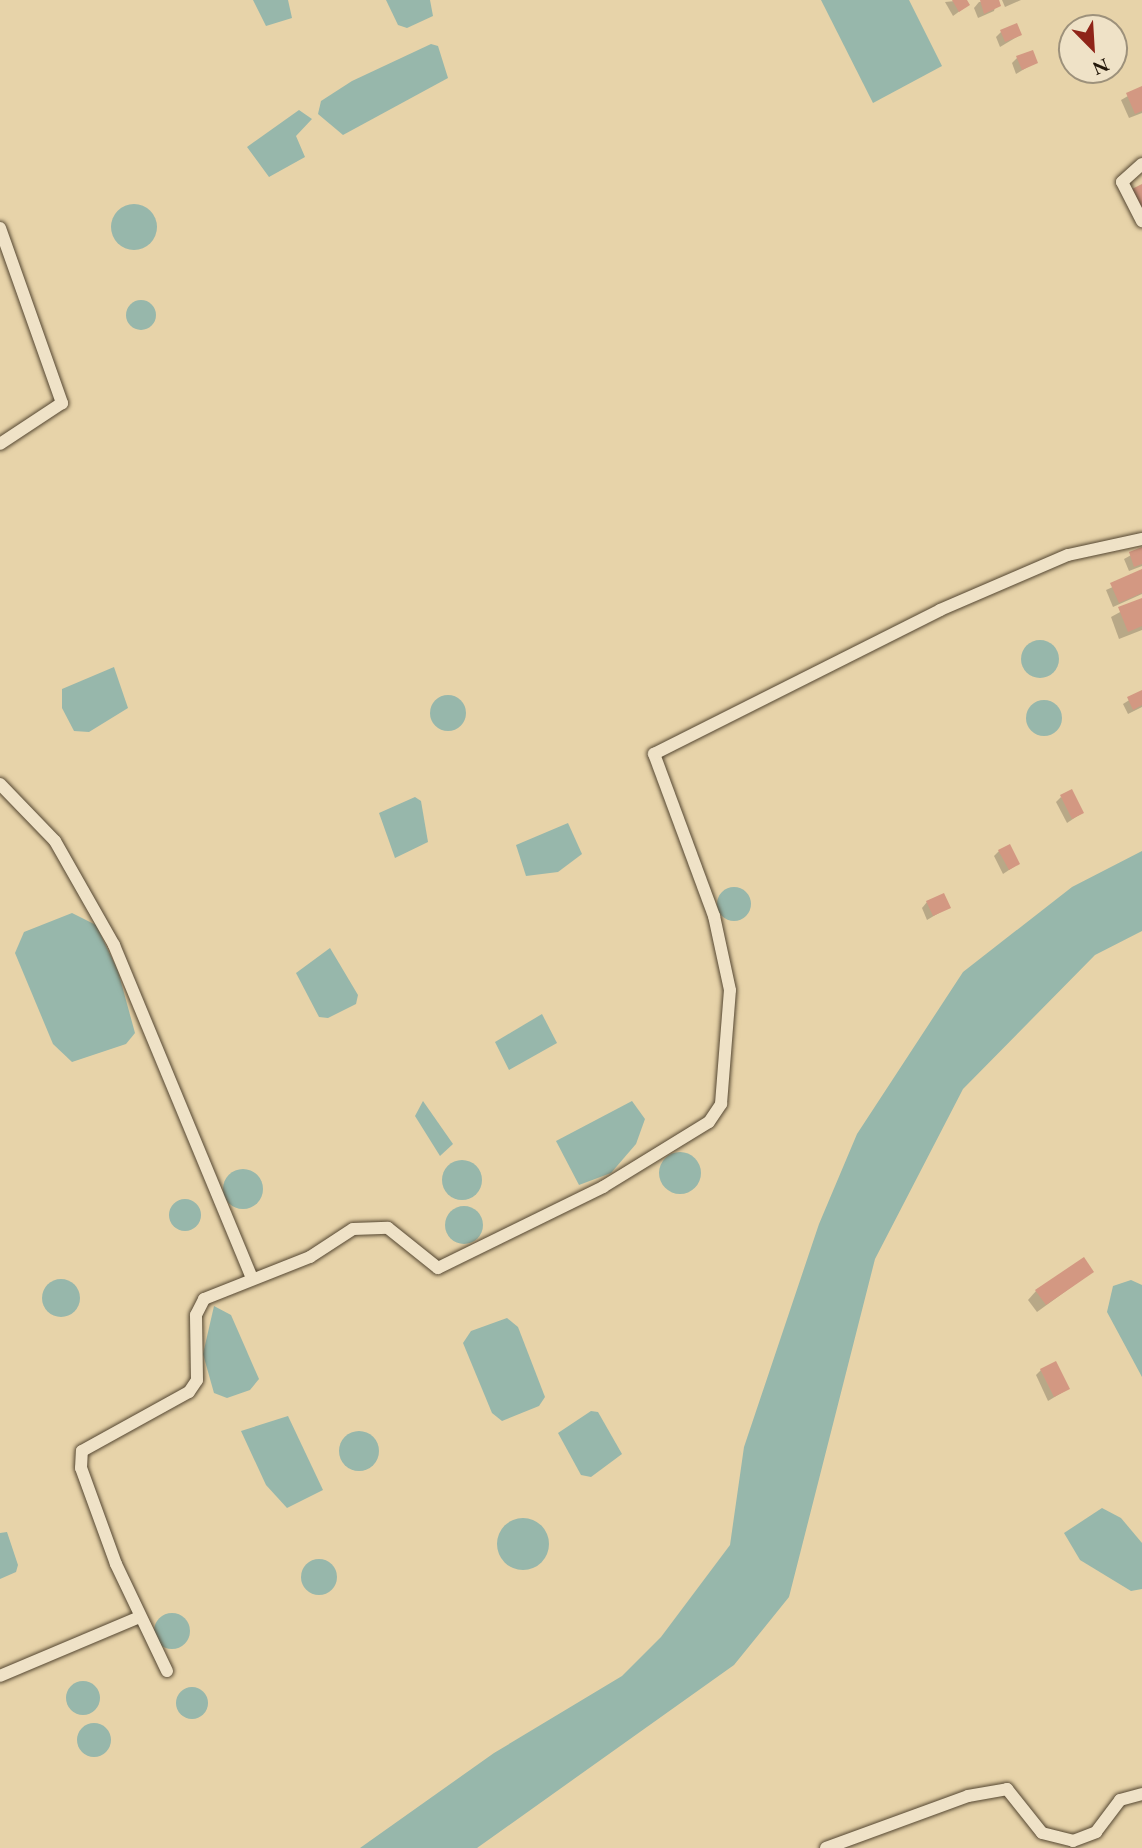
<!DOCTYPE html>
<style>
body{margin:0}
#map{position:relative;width:1142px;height:1848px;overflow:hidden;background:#e7d3a9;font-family:"EB Garamond",serif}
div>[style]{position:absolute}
.water>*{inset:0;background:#97b7ab}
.round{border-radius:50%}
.shadow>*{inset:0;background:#0003}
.building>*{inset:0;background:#d39882}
.roads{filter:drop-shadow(0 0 2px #544631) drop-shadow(0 0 2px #544631)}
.street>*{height:12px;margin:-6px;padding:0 6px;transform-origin:6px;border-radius:6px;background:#efe2c7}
span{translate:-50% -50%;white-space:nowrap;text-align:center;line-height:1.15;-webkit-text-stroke:6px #efe2c7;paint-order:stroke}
.north{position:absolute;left:1058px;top:14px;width:70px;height:70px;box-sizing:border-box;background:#efe2c7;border:2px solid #9d917b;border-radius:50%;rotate:156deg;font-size:19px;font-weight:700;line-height:28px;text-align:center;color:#231709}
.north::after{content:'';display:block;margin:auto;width:24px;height:32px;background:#8f2418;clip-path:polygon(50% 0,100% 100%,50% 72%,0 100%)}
</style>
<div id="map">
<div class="water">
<i style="clip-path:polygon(253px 0,288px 0,292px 18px,266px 26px)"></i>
<i style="clip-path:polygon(386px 0,430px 0,433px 16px,407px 28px,398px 25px)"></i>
<i style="clip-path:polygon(821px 0,909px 0,942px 66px,873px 103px)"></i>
<i style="clip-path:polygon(431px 44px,438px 46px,448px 78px,343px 135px,318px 114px,321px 101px,352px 81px)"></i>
<i style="clip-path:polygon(299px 110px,312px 119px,296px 136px,305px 157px,269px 177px,247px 147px)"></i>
<i class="round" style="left:111px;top:204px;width:46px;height:46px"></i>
<i class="round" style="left:126px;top:300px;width:30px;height:30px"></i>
<i class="round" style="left:1021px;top:640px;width:38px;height:38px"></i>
<i style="clip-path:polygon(114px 667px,128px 708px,89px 732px,74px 731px,62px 708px,62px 689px)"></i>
<i class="round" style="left:430px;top:695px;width:36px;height:36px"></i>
<i class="round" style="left:1026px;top:700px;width:36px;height:36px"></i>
<i style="clip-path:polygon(415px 797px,421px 801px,428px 842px,395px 858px,379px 813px)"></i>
<i style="clip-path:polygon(568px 823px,582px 854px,558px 872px,526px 876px,516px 845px)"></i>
<i style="clip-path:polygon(1142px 851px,1142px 931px,1095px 955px,963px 1089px,875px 1259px,789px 1597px,734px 1665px,477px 1848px,360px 1848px,494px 1753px,622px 1676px,661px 1637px,730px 1545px,744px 1447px,819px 1224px,857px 1134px,963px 972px,1072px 887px)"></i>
<i class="round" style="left:717px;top:887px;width:34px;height:34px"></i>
<i style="clip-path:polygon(72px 913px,96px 925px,118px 971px,135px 1033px,126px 1044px,72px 1062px,53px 1044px,15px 953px,24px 932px)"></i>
<i style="clip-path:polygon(330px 948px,358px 995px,356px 1004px,328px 1018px,319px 1017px,296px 973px)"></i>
<i style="clip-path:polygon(542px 1014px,557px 1043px,509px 1070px,495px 1042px)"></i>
<i style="clip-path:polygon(423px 1101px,453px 1144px,440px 1156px,415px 1116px)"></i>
<i style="clip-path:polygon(632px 1101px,645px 1119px,636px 1144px,611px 1173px,579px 1185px,556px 1141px)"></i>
<i class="round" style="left:659px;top:1152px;width:42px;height:42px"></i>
<i class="round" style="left:442px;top:1160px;width:40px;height:40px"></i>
<i class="round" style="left:223px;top:1169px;width:40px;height:40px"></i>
<i class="round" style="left:169px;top:1199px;width:32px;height:32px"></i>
<i class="round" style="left:445px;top:1206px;width:38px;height:38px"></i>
<i class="round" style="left:42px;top:1279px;width:38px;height:38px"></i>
<i style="clip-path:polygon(1131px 1280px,1142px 1285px,1142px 1377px,1107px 1312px,1113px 1286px)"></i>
<i style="clip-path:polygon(214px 1306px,231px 1315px,259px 1379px,250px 1390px,227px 1398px,214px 1393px,203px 1354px)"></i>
<i style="clip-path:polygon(507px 1318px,518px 1327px,545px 1397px,539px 1406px,502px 1421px,492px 1413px,463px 1343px,471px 1331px)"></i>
<i style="clip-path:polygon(591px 1411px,598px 1412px,622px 1454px,591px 1477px,581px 1475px,558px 1433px)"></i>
<i style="clip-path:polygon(288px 1416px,323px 1490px,287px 1508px,266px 1485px,241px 1431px)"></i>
<i class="round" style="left:339px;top:1431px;width:40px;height:40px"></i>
<i style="clip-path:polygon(1102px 1508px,1121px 1518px,1142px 1543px,1142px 1589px,1131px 1591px,1080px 1560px,1064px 1533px)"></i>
<i class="round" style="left:497px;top:1518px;width:52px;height:52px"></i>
<i style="clip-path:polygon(7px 1532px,18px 1565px,16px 1572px,0 1579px,0 1533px)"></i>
<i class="round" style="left:301px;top:1559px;width:36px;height:36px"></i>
<i class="round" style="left:154px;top:1613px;width:36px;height:36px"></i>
<i class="round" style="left:66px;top:1681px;width:34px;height:34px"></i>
<i class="round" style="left:176px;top:1687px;width:32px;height:32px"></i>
<i class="round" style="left:77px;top:1723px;width:34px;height:34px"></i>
</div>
<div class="shadow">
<i style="clip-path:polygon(965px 0,968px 5px,953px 16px,945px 2px)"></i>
<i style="clip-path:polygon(997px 0,994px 11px,978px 18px,974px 8px,979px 2px)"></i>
<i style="clip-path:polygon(1002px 0,1021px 0,1005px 7px)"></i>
<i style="clip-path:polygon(1001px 32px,1020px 35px,1000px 47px,996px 37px)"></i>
<i style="clip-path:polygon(1017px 58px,1036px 62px,1016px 74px,1012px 63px)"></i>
<i style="clip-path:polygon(1142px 88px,1142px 113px,1129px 118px,1121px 100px)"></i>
<i style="clip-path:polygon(1142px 549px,1142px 566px,1129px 571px,1124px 559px)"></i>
<i style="clip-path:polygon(1142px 574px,1142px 594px,1113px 607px,1106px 590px)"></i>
<i style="clip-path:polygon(1142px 600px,1142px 630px,1119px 639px,1111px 617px)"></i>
<i style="clip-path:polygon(1142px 692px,1142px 707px,1128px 714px,1123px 704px)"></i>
<i style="clip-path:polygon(1061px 797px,1082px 813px,1067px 823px,1056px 802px)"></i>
<i style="clip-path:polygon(999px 851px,1018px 864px,1003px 874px,994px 856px)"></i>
<i style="clip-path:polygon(927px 902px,949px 907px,927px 920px,922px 908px)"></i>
<i style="clip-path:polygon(1092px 1272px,1037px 1312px,1028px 1300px,1036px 1291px)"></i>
<i style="clip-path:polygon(1041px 1370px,1068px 1389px,1048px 1401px,1036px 1375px)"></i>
</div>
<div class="building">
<i style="clip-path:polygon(952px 0,967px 0,970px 5px,959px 12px)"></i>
<i style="clip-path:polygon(980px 0,999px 0,1001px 6px,984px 14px)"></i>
<i style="clip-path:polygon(1017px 23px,1022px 35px,1005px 42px,1000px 30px)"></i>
<i style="clip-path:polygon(1033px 50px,1038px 63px,1022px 70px,1016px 56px)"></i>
<i style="clip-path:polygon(1142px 86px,1142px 111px,1135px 114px,1126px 93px)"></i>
<i style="clip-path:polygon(1142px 184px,1142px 215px,1130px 190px)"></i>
<i style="clip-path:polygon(1142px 547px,1142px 564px,1134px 567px,1129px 552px)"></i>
<i style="clip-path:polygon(1142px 569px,1142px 593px,1119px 603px,1110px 583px)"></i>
<i style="clip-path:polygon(1142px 598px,1142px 626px,1128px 632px,1118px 607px)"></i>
<i style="clip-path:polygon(1142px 690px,1142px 705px,1133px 710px,1127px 697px)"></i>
<i style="clip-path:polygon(1072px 789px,1084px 813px,1072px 819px,1060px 795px)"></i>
<i style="clip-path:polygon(1010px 844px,1020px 864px,1009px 870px,998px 850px)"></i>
<i style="clip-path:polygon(944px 893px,951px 908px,933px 916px,926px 901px)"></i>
<i style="clip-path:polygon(1084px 1257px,1094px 1272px,1046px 1305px,1035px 1290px)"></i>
<i style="clip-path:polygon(1056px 1361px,1070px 1389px,1054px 1397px,1040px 1369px)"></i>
</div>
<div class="roads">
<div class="street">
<i style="left:1142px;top:164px;width:27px;rotate:138deg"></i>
<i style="left:1122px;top:182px;width:44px;rotate:62.9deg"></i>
<i style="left:0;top:228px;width:186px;rotate:70.5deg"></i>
<i style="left:62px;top:403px;width:74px;rotate:146.5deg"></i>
<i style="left:0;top:784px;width:79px;rotate:46deg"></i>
<i style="left:55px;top:841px;width:120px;rotate:60.4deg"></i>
<i style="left:114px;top:945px;width:360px;rotate:67.5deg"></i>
<i style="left:167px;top:1671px;width:119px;rotate:-115.5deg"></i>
<i style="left:116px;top:1564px;width:102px;rotate:-110deg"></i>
<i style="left:81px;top:1468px;width:17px;rotate:-87deg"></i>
<i style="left:82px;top:1451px;width:122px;rotate:-28.9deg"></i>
<i style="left:189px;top:1392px;width:14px;rotate:-56deg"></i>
<i style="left:197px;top:1380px;width:65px;rotate:-90.9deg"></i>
<i style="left:196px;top:1315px;width:18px;rotate:-63deg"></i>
<i style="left:204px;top:1299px;width:114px;rotate:-21.6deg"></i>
<i style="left:310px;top:1257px;width:51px;rotate:-33.1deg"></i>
<i style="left:353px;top:1229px;width:35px;rotate:-2deg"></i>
<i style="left:388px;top:1228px;width:64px;rotate:38.7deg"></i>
<i style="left:438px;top:1268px;width:184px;rotate:-26.1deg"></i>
<i style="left:603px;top:1187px;width:124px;rotate:-31.5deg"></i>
<i style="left:709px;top:1122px;width:22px;rotate:-56deg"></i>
<i style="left:721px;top:1104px;width:114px;rotate:-85.5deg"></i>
<i style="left:730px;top:990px;width:76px;rotate:-102.2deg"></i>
<i style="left:714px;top:916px;width:173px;rotate:-110.3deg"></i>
<i style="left:654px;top:754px;width:320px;rotate:-26.7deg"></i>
<i style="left:940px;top:610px;width:139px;rotate:-23.3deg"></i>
<i style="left:1068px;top:555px;width:76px;rotate:-12.2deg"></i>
<i style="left:0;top:1676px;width:152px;rotate:-22.9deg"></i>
<i style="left:826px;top:1848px;width:151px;rotate:-20.1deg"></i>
<i style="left:968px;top:1796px;width:40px;rotate:-10deg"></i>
<i style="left:1007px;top:1789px;width:56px;rotate:51.5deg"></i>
<i style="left:1042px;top:1833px;width:32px;rotate:14deg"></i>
<i style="left:1073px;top:1841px;width:25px;rotate:-21deg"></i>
<i style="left:1096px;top:1832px;width:40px;rotate:-53deg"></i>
<i style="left:1120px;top:1800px;width:23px;rotate:-15deg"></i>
</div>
</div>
<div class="north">N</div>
</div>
